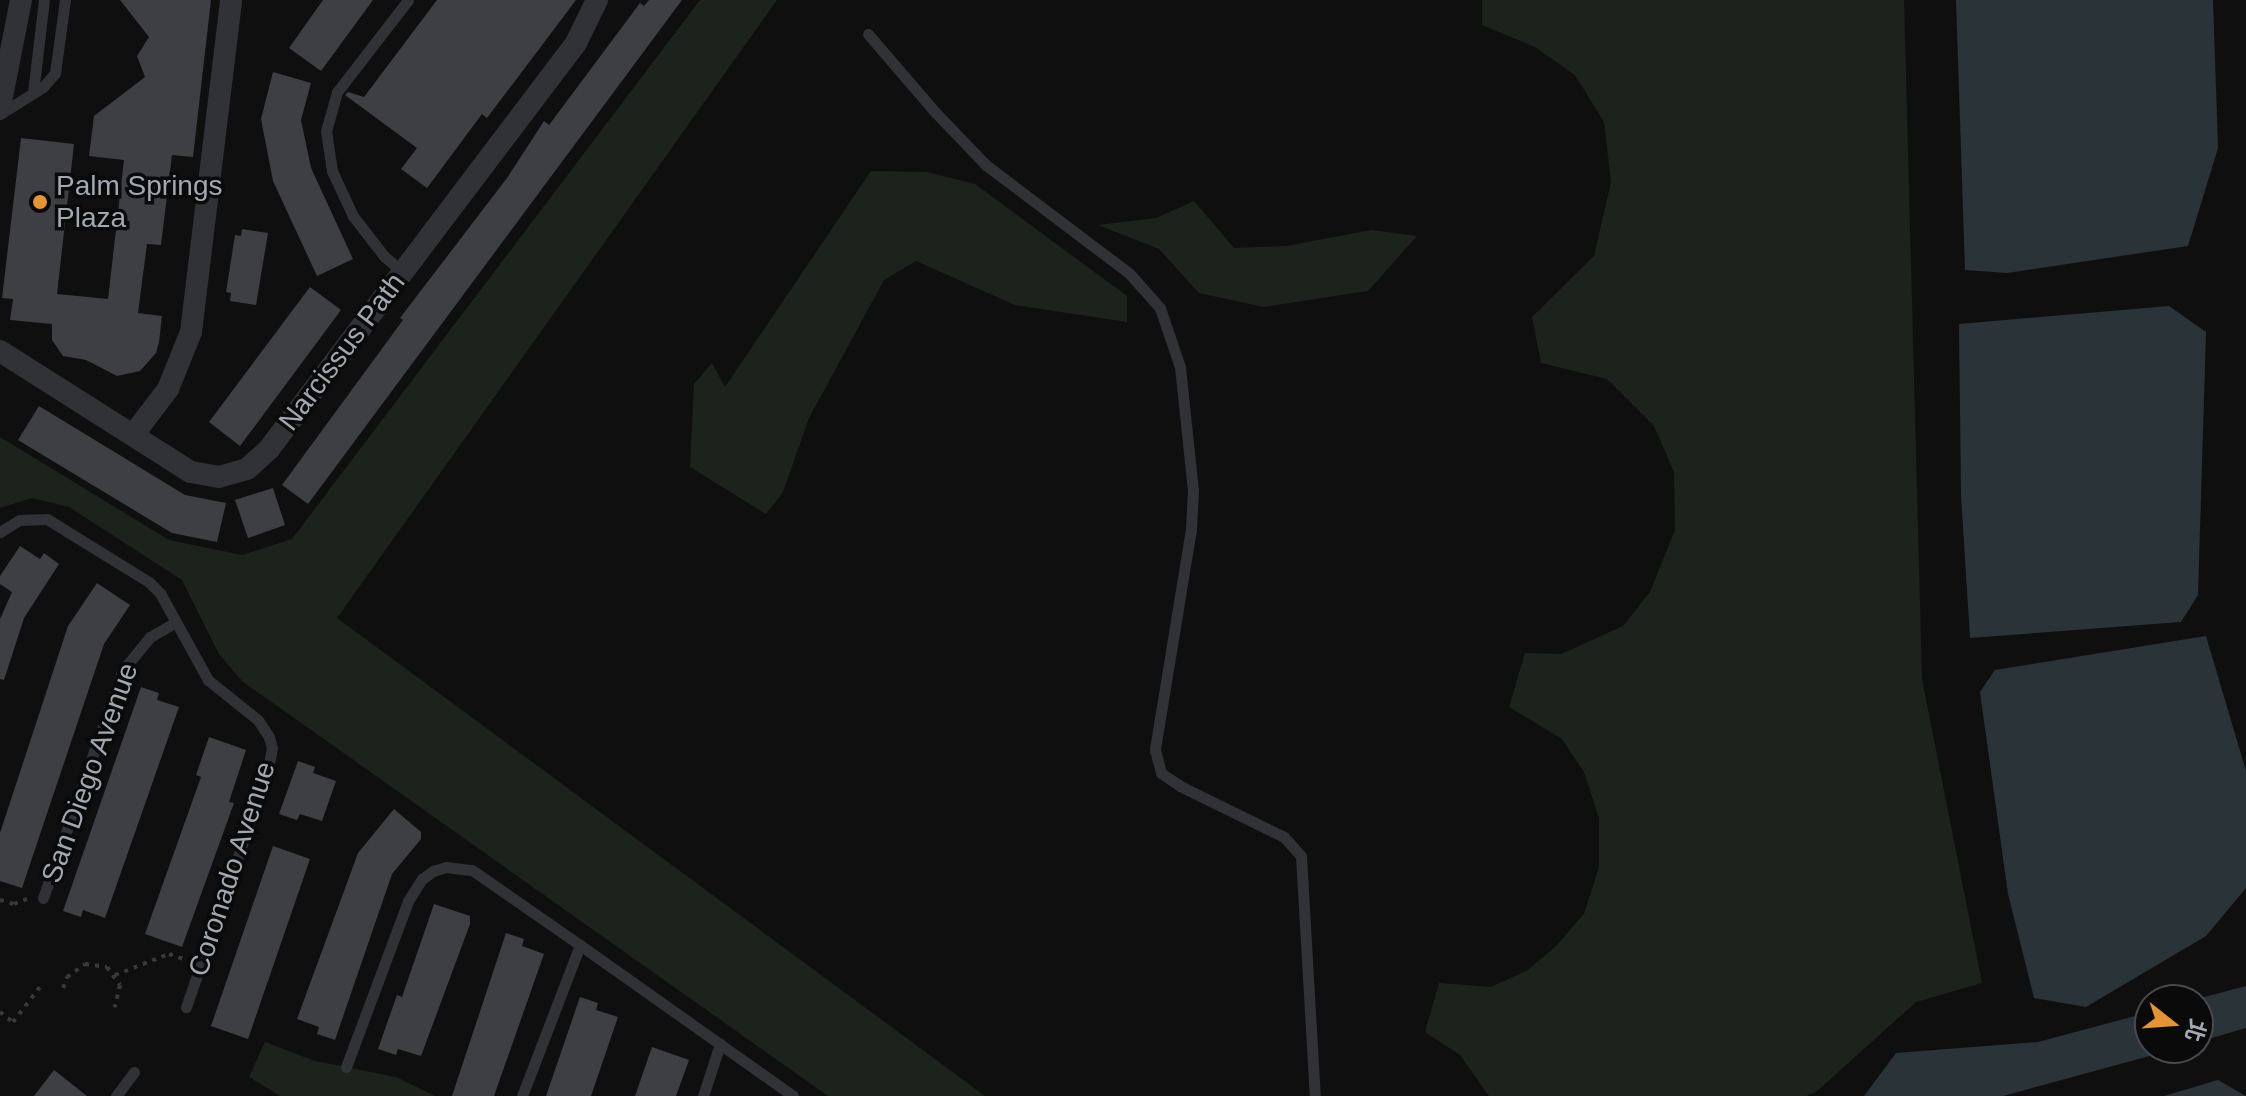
<!DOCTYPE html>
<meta charset="utf-8">
<style>
body{margin:0}
#map{position:relative;width:2246px;height:1096px;overflow:hidden;background:#0f0f10;font-family:Arial,"Noto Sans TC",sans-serif}
div>[style]{position:absolute}
.green>*{inset:0;background:#1c231c}
.water>*{inset:0;background:#2a3338}
.building>*{inset:0;background:#3e3f43}
.path>*{height:4px;margin-top:-2px;transform-origin:0;background:repeating-linear-gradient(90deg,#37393c 0 4px,transparent 0 10px)}
.service>*{height:11px;margin:-5.5px;padding:0 5.5px;transform-origin:5.5px;border-radius:5.5px;background:#303235}
.minor>*{height:22px;margin:-11px;padding:0 11px;transform-origin:11px;border-radius:11px;background:#303235}
.dots>*{width:22px;height:22px;translate:-50% -50%;box-sizing:border-box;border:4px solid #0a0a0b;border-radius:50%}
span{translate:-50% -50%;white-space:nowrap;text-align:center;line-height:1.15;-webkit-text-stroke:7px #0a0a0b;paint-order:stroke}
.poi-label{font-size:28px;color:#a1a8b1}
.left{translate:0 -50%;text-align:left}
.street-label{font-size:28px;color:#a1a8b1}
.north{position:absolute;left:2134px;top:984px;width:80px;height:80px;box-sizing:border-box;background:#0a0a0b;border:2px solid #46494d;border-radius:50%;rotate:107deg;font-size:22px;font-weight:700;line-height:32px;text-align:center;color:#a1a8b1}
.north::after{content:'';display:block;margin:auto;width:28px;height:36px;background:#e69332;clip-path:polygon(50% 0,100% 100%,50% 72%,0 100%)}
</style>
<div id="map">
<div class="green">
<i style="clip-path:polygon(700px 0,777px 0,337px 618px,985px 1096px,828px 1096px,242px 681px,219px 654px,182px 580px,69px 507px,32px 498px,0 508px,0 437px,169px 540px,242px 555px,292px 539px)"></i>
<i style="clip-path:polygon(1482px 0,1904px 0,1922px 679px,1982px 983px,1916px 1002px,1816px 1092px,1806px 1096px,1489px 1096px,1460px 1055px,1425px 1032px,1439px 983px,1491px 987px,1528px 970px,1556px 946px,1584px 914px,1599px 867px,1599px 818px,1584px 772px,1562px 739px,1509px 707px,1525px 653px,1561px 654px,1623px 626px,1650px 592px,1675px 530px,1674px 472px,1654px 426px,1607px 379px,1541px 363px,1532px 317px,1594px 256px,1611px 182px,1604px 122px,1575px 75px,1535px 47px,1482px 25px)"></i>
<i style="clip-path:polygon(871px 171px,927px 172px,975px 184px,1127px 296px,1127px 322px,1015px 305px,916px 261px,884px 280px,809px 418px,783px 492px,766px 514px,690px 467px,694px 384px,712px 363px,725px 387px)"></i>
<i style="clip-path:polygon(1194px 201px,1234px 248px,1287px 246px,1371px 230px,1417px 236px,1368px 291px,1263px 307px,1199px 293px,1159px 249px,1098px 225px,1156px 218px)"></i>
<i style="clip-path:polygon(265px 1042px,315px 1061px,396px 1077px,435px 1096px,280px 1096px,249px 1077px)"></i>
</div>
<div class="water">
<i style="clip-path:polygon(1956px 0,2213px 0,2218px 148px,2188px 246px,2007px 273px,1965px 270px)"></i>
<i style="clip-path:polygon(2169px 306px,2206px 332px,2198px 595px,2181px 622px,1970px 638px,1961px 495px,1959px 324px)"></i>
<i style="clip-path:polygon(2206px 636px,2246px 771px,2246px 888px,2206px 936px,2086px 1007px,2034px 998px,2008px 894px,1980px 692px,1995px 670px)"></i>
<i style="clip-path:polygon(2246px 986px,2246px 1028px,2198px 1042px,2198px 1000px,2193px 1000px)"></i>
<i style="clip-path:polygon(2150px 1012px,2150px 1048px,2179px 1048px,2003px 1096px,1864px 1096px,1896px 1053px,2038px 1042px)"></i>
<i style="clip-path:polygon(2218px 1080px,2246px 1096px,2164px 1096px)"></i>
</div>
<div class="building">
<i style="clip-path:polygon(120px 0,211px 0,193px 157px,172px 155px,161px 245px,147px 244px,138px 313px,162px 316px,159px 342px,156px 353px,140px 371px,117px 376px,86px 360px,63px 356px,52px 340px,52px 324px,10px 320px,13px 299px,2px 298px,21px 138px,74px 144px,57px 294px,108px 299px,124px 160px,89px 156px,94px 116px,145px 77px,137px 56px,149px 37px)"></i>
<i style="clip-path:polygon(323px 0,373px 0,321px 71px,289px 48px)"></i>
<i style="clip-path:polygon(437px 0,576px 0,487px 118px,482px 114px,427px 188px,401px 169px,417px 148px,345px 95px,348px 92px,364px 97px)"></i>
<i style="clip-path:polygon(649px 0,682px 0,308px 504px,282px 485px,403px 320px,400px 318px,507px 178px,544px 121px,549px 125px,640px 3px,644px 6px)"></i>
<i style="clip-path:polygon(273px 72px,311px 83px,301px 120px,311px 168px,353px 259px,317px 276px,273px 181px,261px 119px)"></i>
<i style="clip-path:polygon(242px 229px,268px 233px,256px 305px,230px 301px,231px 293px,226px 292px,235px 235px,241px 236px)"></i>
<i style="clip-path:polygon(310px 287px,341px 310px,240px 446px,209px 422px)"></i>
<i style="clip-path:polygon(39px 406px,185px 495px,226px 503px,217px 542px,172px 533px,18px 440px)"></i>
<i style="clip-path:polygon(273px 488px,285px 525px,248px 538px,235px 500px)"></i>
<i style="clip-path:polygon(20px 546px,40px 559px,44px 553px,59px 564px,24px 618px,4px 680px,0 679px,0 619px,12px 592px,0 584px,0 576px)"></i>
<i style="clip-path:polygon(97px 583px,130px 605px,104px 644px,22px 888px,0 881px,0 833px,68px 626px)"></i>
<i style="clip-path:polygon(141px 687px,159px 693px,157px 700px,179px 707px,105px 918px,83px 910px,81px 917px,63px 911px)"></i>
<i style="clip-path:polygon(209px 737px,246px 750px,229px 802px,234px 803px,182px 947px,145px 934px,201px 777px,196px 775px)"></i>
<i style="clip-path:polygon(298px 761px,315px 767px,313px 773px,336px 781px,322px 821px,300px 814px,297px 820px,279px 814px)"></i>
<i style="clip-path:polygon(394px 809px,421px 832px,421px 839px,392px 874px,335px 1040px,317px 1034px,319px 1027px,297px 1019px,358px 853px)"></i>
<i style="clip-path:polygon(273px 846px,310px 859px,248px 1039px,211px 1026px)"></i>
<i style="clip-path:polygon(434px 904px,470px 916px,470px 924px,421px 1056px,398px 1049px,396px 1055px,378px 1049px,397px 995px,402px 997px)"></i>
<i style="clip-path:polygon(506px 933px,524px 939px,522px 946px,544px 954px,494px 1096px,452px 1096px)"></i>
<i style="clip-path:polygon(580px 997px,598px 1003px,596px 1010px,618px 1017px,591px 1096px,546px 1096px)"></i>
<i style="clip-path:polygon(652px 1047px,689px 1060px,676px 1096px,635px 1096px)"></i>
<i style="clip-path:polygon(54px 1070px,87px 1096px,34px 1096px)"></i>
</div>
<div class="path">
<i style="left:0;top:900px;width:15px;rotate:16deg"></i>
<i style="left:14px;top:904px;width:14px;rotate:-21deg"></i>
<i style="left:115px;top:975px;width:58px;rotate:-21.3deg"></i>
<i style="left:169px;top:954px;width:18px;rotate:19deg"></i>
<i style="left:63px;top:988px;width:12px;rotate:-70deg"></i>
<i style="left:67px;top:977px;width:22px;rotate:-36deg"></i>
<i style="left:85px;top:964px;width:22px;rotate:8deg"></i>
<i style="left:107px;top:967px;width:22px;rotate:54deg"></i>
<i style="left:120px;top:985px;width:23px;rotate:103deg"></i>
<i style="left:0;top:1012px;width:16px;rotate:38deg"></i>
<i style="left:13px;top:1022px;width:49px;rotate:-52.4deg"></i>
</div>
<div class="service">
<i style="left:868px;top:34px;width:103px;rotate:49.3deg"></i>
<i style="left:935px;top:112px;width:74px;rotate:46.1deg"></i>
<i style="left:986px;top:165px;width:179px;rotate:37.1deg"></i>
<i style="left:1129px;top:273px;width:47px;rotate:48.5deg"></i>
<i style="left:1160px;top:308px;width:62px;rotate:71.3deg"></i>
<i style="left:1180px;top:367px;width:124px;rotate:84deg"></i>
<i style="left:1193px;top:490px;width:39px;rotate:93deg"></i>
<i style="left:1191px;top:529px;width:224px;rotate:99.3deg"></i>
<i style="left:1155px;top:750px;width:24px;rotate:75deg"></i>
<i style="left:1161px;top:773px;width:23px;rotate:34deg"></i>
<i style="left:1180px;top:786px;width:116px;rotate:26.1deg"></i>
<i style="left:1284px;top:837px;width:25px;rotate:48deg"></i>
<i style="left:1301px;top:856px;width:240px;rotate:86.7deg"></i>
<i style="left:33px;top:93px;width:94px;rotate:-83.3deg"></i>
<i style="left:0;top:114px;width:51px;rotate:-32.1deg"></i>
<i style="left:43px;top:87px;width:18px;rotate:-49deg"></i>
<i style="left:55px;top:73px;width:74px;rotate:-82.2deg"></i>
<i style="left:403px;top:272px;width:25px;rotate:-140deg"></i>
<i style="left:384px;top:256px;width:51px;rotate:-127.8deg"></i>
<i style="left:353px;top:216px;width:50px;rotate:-115deg"></i>
<i style="left:332px;top:171px;width:40px;rotate:-98.5deg"></i>
<i style="left:326px;top:131px;width:41px;rotate:-74.2deg"></i>
<i style="left:337px;top:92px;width:116px;rotate:-52.3deg"></i>
<i style="left:0;top:532px;width:22px;rotate:-32deg"></i>
<i style="left:19px;top:520px;width:28px;rotate:-2deg"></i>
<i style="left:47px;top:519px;width:120px;rotate:31.7deg"></i>
<i style="left:149px;top:582px;width:16px;rotate:45deg"></i>
<i style="left:160px;top:593px;width:99px;rotate:61.1deg"></i>
<i style="left:208px;top:680px;width:64px;rotate:38.7deg"></i>
<i style="left:258px;top:720px;width:20px;rotate:57deg"></i>
<i style="left:269px;top:737px;width:11px;rotate:75deg"></i>
<i style="left:272px;top:748px;width:21px;rotate:101deg"></i>
<i style="left:268px;top:769px;width:252px;rotate:109deg"></i>
<i style="left:43px;top:898px;width:240px;rotate:-70.8deg"></i>
<i style="left:122px;top:671px;width:44px;rotate:-50.5deg"></i>
<i style="left:150px;top:637px;width:30px;rotate:-30deg"></i>
<i style="left:346px;top:1067px;width:177px;rotate:-69.5deg"></i>
<i style="left:408px;top:901px;width:26px;rotate:-58deg"></i>
<i style="left:422px;top:879px;width:14px;rotate:-36deg"></i>
<i style="left:433px;top:871px;width:14px;rotate:-17deg"></i>
<i style="left:446px;top:867px;width:26px;rotate:7deg"></i>
<i style="left:472px;top:870px;width:131px;rotate:34.8deg"></i>
<i style="left:116px;top:1096px;width:30px;rotate:-53deg"></i>
<i style="left:522px;top:1096px;width:162px;rotate:-69deg"></i>
<i style="left:580px;top:945px;width:261px;rotate:35.3deg"></i>
<i style="left:703px;top:1096px;width:55px;rotate:-71.9deg"></i>
</div>
<div class="minor">
<i style="left:0;top:107px;width:109px;rotate:-78.9deg"></i>
<i style="left:0;top:351px;width:226px;rotate:32.4deg"></i>
<i style="left:191px;top:472px;width:28px;rotate:10deg"></i>
<i style="left:219px;top:477px;width:29px;rotate:-16deg"></i>
<i style="left:247px;top:469px;width:30px;rotate:-42deg"></i>
<i style="left:269px;top:449px;width:509px;rotate:-52.9deg"></i>
<i style="left:576px;top:43px;width:48px;rotate:-64deg"></i>
<i style="left:133px;top:435px;width:58px;rotate:-52.7deg"></i>
<i style="left:168px;top:389px;width:61px;rotate:-68deg"></i>
<i style="left:191px;top:332px;width:334px;rotate:-83.1deg"></i>
</div>
<div class="dots">
<i style="left:40px;top:202px;background:#e69332"></i>
</div>
<div class="poi-label">
<span class="left" style="left:56px;top:202px">Palm Springs<br>Plaza</span>
</div>
<div class="street-label">
<span style="left:342px;top:352px;rotate:-53deg">Narcissus Path</span>
<span style="left:90px;top:773px;rotate:-70deg">San Diego Avenue</span>
<span style="left:232px;top:869px;rotate:-72deg">Coronado Avenue</span>
</div>
<div class="north">北</div>
</div>
